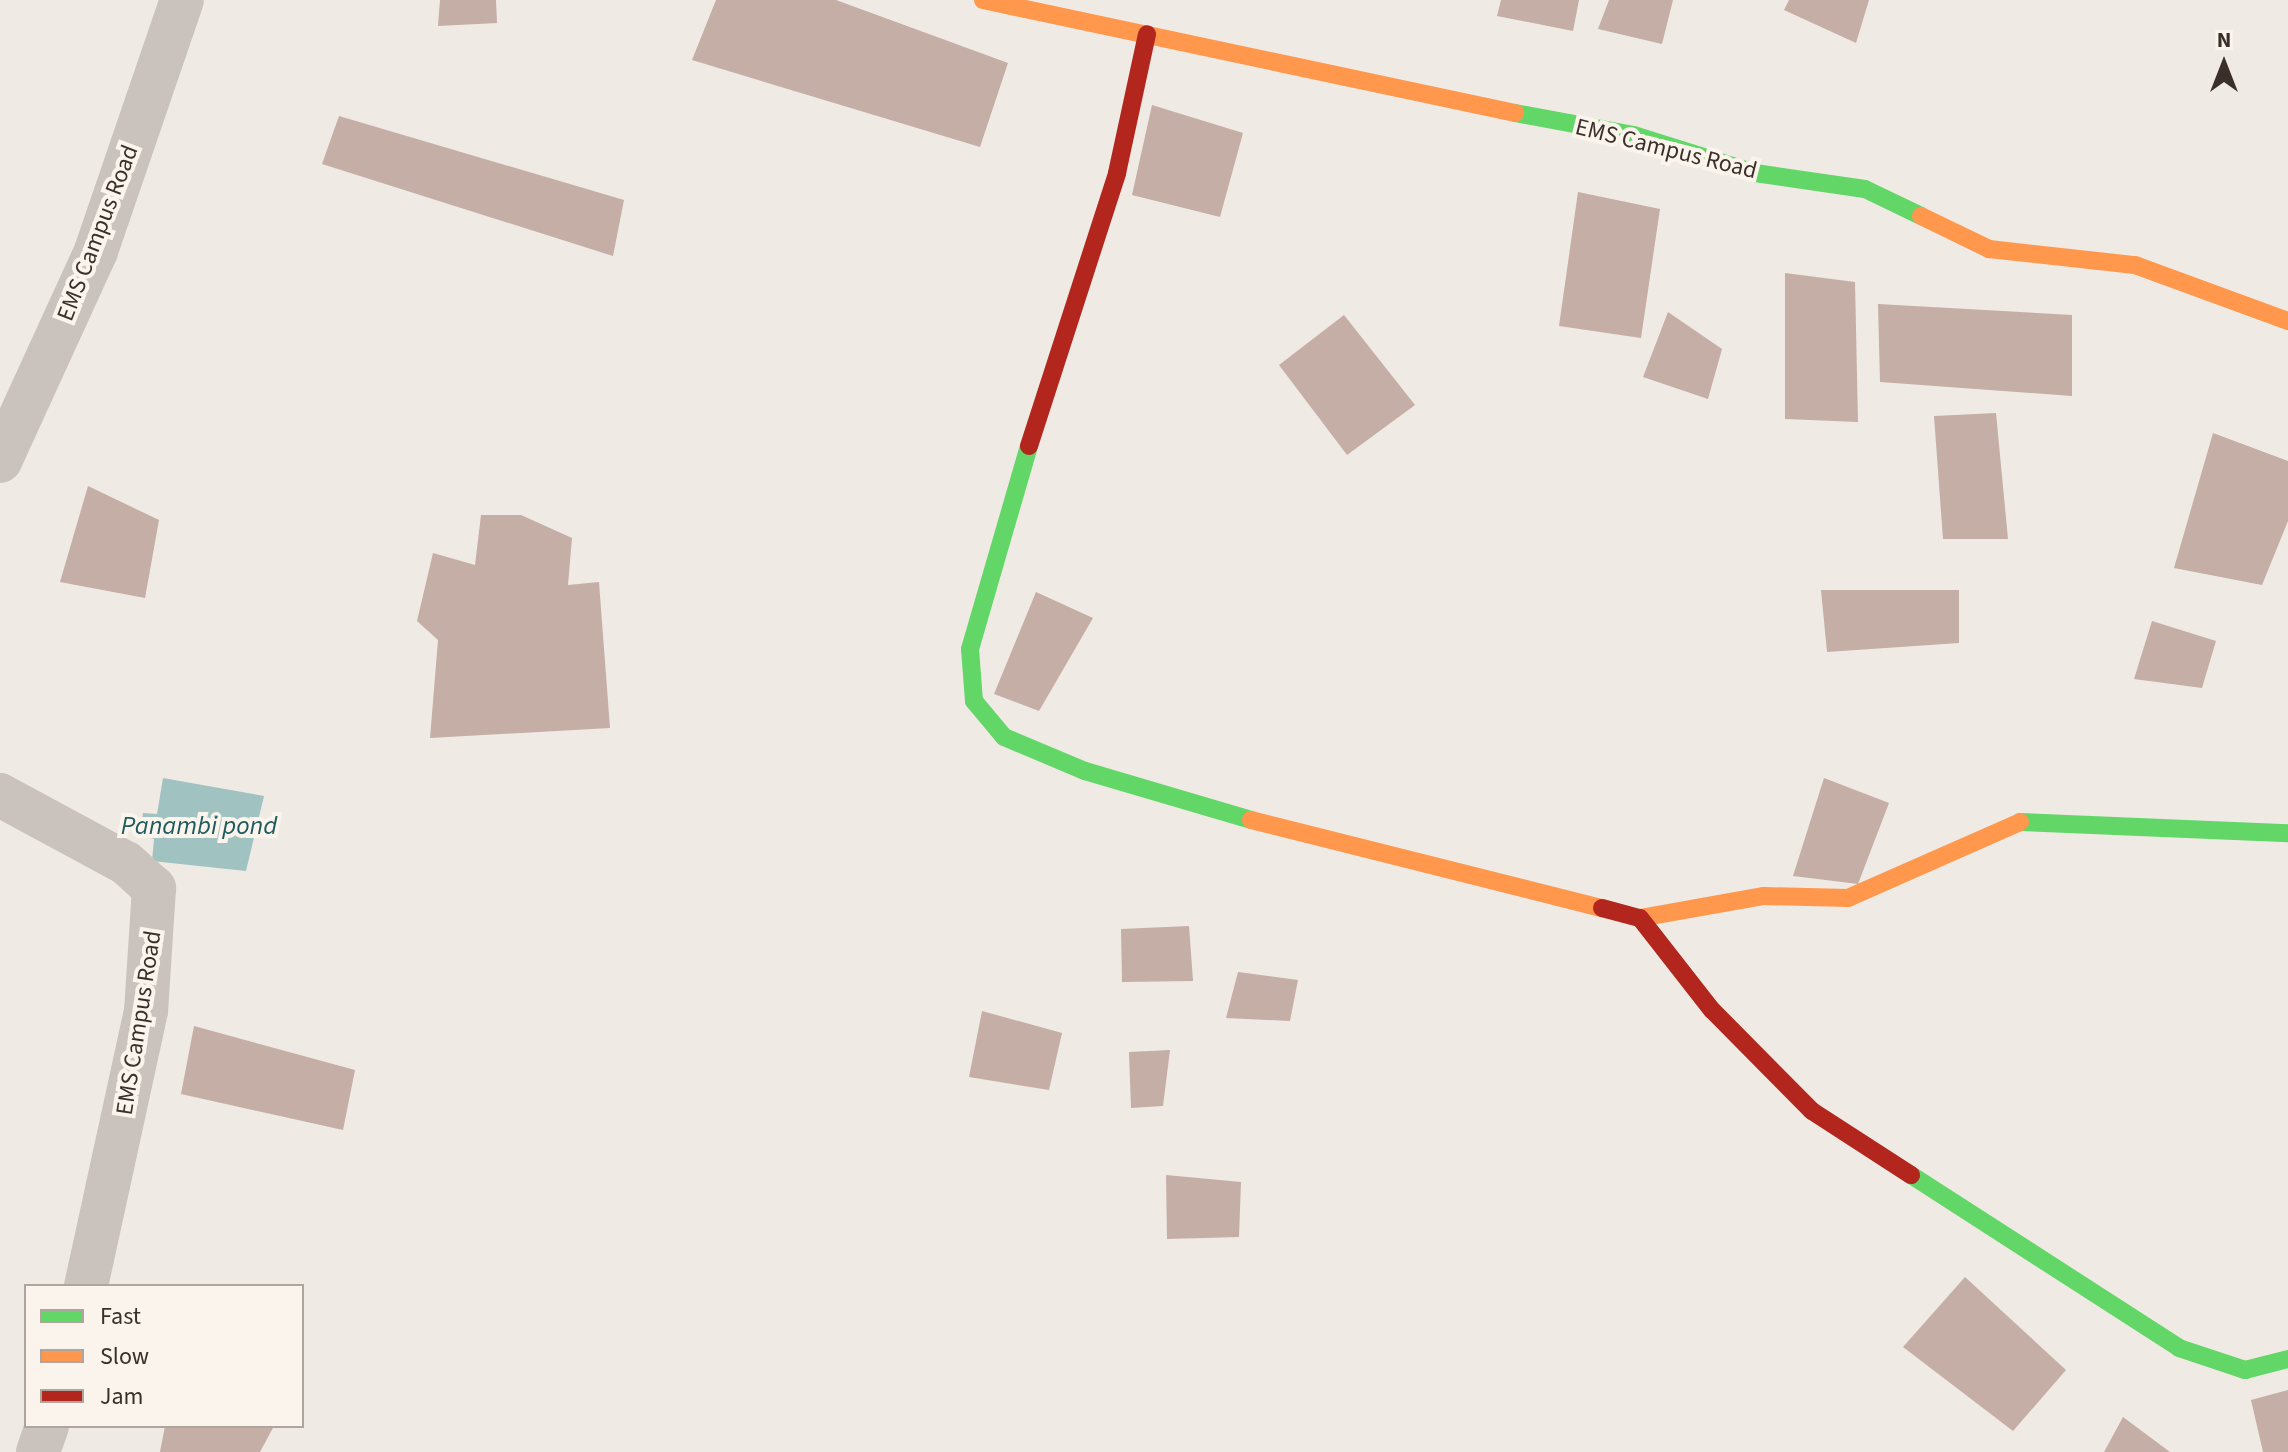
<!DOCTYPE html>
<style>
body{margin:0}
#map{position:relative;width:2288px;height:1452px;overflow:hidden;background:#f0eae4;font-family:"Source Sans 3",sans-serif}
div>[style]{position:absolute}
.water>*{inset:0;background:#a0c2c1}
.building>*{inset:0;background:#c4aea5}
.street>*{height:44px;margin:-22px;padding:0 22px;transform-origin:22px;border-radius:22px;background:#c9c2bd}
.fast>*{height:18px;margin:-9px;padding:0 9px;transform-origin:9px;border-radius:9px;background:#63d668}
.slow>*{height:18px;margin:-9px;padding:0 9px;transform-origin:9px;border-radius:9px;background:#ff974d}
.jam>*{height:18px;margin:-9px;padding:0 9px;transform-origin:9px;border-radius:9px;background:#b3261e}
span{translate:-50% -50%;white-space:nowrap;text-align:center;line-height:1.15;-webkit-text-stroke:8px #fbf4ed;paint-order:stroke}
.street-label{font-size:24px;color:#3b2f2a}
.water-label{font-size:26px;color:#1e5b5e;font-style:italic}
.legend{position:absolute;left:24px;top:1284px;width:280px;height:144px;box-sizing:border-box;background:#fbf4ed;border:2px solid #aea59f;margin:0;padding:10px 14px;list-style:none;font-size:24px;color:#3b2f2a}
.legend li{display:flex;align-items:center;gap:16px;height:40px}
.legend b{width:40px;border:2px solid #aea59f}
.north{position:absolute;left:2184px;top:24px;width:80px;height:80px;-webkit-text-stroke:6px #fbf4ed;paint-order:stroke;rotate:0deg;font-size:22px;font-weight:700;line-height:32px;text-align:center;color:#3b2f2a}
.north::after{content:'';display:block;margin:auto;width:28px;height:36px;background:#3b2f2a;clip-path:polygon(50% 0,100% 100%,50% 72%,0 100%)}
</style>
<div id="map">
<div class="water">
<i style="clip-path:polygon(163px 778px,264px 796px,246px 871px,152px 861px,154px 839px,140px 835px,143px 813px,157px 814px)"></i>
</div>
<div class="building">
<i style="clip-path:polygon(440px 0,496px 0,497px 23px,438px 26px)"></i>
<i style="clip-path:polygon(716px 0,836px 0,1008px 63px,980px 147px,692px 60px)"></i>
<i style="clip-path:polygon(1501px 0,1579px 0,1573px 31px,1497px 16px)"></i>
<i style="clip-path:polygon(1609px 0,1673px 0,1662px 44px,1598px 29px)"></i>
<i style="clip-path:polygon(1789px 0,1869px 0,1856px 43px,1784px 10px)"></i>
<i style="clip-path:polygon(1152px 105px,1243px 133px,1220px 217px,1132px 195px)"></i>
<i style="clip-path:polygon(339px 116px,624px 200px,613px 256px,322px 164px)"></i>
<i style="clip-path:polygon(1578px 192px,1660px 209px,1641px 338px,1559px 326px)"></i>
<i style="clip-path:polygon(1785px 273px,1855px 282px,1858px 422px,1785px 419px)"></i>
<i style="clip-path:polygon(1878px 304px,2072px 315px,2072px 396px,1880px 382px)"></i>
<i style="clip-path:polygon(1668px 312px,1722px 349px,1708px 399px,1643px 377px)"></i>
<i style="clip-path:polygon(1344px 315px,1415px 405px,1347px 455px,1279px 365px)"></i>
<i style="clip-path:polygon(1996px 413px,2008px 539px,1943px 539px,1934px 416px)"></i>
<i style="clip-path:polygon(2213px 433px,2288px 461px,2288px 521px,2262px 585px,2174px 568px)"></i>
<i style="clip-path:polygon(88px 486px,159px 520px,145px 598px,60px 582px)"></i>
<i style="clip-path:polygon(481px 515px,521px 515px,572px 538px,568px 585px,599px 582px,610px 728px,430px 738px,438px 640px,417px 621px,433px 553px,475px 565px)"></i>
<i style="clip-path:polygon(1821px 590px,1959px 590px,1959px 643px,1827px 652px)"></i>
<i style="clip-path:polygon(1036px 592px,1093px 618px,1039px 711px,994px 694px)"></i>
<i style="clip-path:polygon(2152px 621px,2216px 641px,2202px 688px,2134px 679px)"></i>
<i style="clip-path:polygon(1824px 778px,1889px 803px,1858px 884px,1793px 876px)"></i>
<i style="clip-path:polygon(1189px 926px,1193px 981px,1122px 982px,1121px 929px)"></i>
<i style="clip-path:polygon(1238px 972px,1298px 980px,1290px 1021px,1226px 1018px)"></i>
<i style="clip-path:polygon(982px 1011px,1062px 1033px,1049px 1090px,969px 1077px)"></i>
<i style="clip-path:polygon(194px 1026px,355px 1070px,343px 1130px,181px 1094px)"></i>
<i style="clip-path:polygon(1170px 1050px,1163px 1106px,1131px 1108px,1129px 1052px)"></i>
<i style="clip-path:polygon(1166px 1175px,1241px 1182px,1239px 1237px,1167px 1239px)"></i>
<i style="clip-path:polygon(1965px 1277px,2066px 1370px,2013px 1431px,1903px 1347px)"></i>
<i style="clip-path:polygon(2288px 1390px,2288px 1452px,2263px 1452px,2251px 1400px)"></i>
<i style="clip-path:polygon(2123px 1417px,2170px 1452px,2104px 1452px)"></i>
<i style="clip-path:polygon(165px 1426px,274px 1426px,260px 1452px,160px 1452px)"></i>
</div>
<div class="street">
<i style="left:0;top:461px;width:231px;rotate:-65.4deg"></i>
<i style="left:96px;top:251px;width:265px;rotate:-71.1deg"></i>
<i style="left:0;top:795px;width:143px;rotate:28.4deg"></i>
<i style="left:126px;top:863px;width:38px;rotate:42deg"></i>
<i style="left:154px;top:888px;width:123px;rotate:93.7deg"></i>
<i style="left:146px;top:1011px;width:281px;rotate:102.3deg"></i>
<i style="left:38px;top:1452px;width:28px;rotate:-71deg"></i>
</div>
<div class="fast">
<i style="left:1515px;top:113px;width:121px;rotate:10.5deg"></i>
<i style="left:1634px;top:135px;width:127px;rotate:17.4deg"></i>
<i style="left:1755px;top:173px;width:111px;rotate:8.3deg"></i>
<i style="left:1865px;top:189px;width:62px;rotate:25.7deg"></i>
<i style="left:1029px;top:446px;width:211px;rotate:106.2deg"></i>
<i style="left:970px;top:649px;width:52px;rotate:85.6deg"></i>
<i style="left:974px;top:701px;width:47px;rotate:50.2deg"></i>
<i style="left:1004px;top:737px;width:88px;rotate:22.8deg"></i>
<i style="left:1085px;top:771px;width:173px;rotate:16.4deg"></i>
<i style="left:2020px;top:822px;width:268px;rotate:2.4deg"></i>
<i style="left:1911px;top:1175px;width:319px;rotate:32.8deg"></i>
<i style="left:2179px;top:1348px;width:70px;rotate:18.4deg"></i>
<i style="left:2245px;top:1370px;width:44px;rotate:-14.3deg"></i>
</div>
<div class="slow">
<i style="left:983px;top:0;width:544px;rotate:11.99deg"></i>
<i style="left:1921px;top:216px;width:76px;rotate:25.9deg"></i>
<i style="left:1989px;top:249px;width:147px;rotate:6.3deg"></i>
<i style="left:2135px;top:265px;width:163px;rotate:20.1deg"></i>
<i style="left:1251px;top:820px;width:362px;rotate:14.1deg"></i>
<i style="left:1640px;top:918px;width:126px;rotate:-10.1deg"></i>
<i style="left:1764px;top:896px;width:84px;rotate:1.4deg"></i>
<i style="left:1848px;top:898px;width:188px;rotate:-23.8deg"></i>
</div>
<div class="jam">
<i style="left:1029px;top:446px;width:287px;rotate:-72.1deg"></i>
<i style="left:1117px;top:173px;width:142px;rotate:-77.8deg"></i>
<i style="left:1602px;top:908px;width:39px;rotate:15deg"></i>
<i style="left:1640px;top:918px;width:117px;rotate:52deg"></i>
<i style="left:1712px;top:1010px;width:142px;rotate:45.3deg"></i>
<i style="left:1812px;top:1111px;width:118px;rotate:32.9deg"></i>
</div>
<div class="street-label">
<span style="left:1666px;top:149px;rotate:14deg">EMS Campus Road</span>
<span style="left:98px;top:233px;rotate:-69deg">EMS Campus Road</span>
<span style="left:139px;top:1023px;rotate:-81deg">EMS Campus Road</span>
</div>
<div class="water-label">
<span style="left:199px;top:826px">Panambi pond</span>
</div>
<ul class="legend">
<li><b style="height:10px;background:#63d668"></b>Fast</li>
<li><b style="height:10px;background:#ff974d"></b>Slow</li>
<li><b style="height:10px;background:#b3261e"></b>Jam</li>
</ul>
<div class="north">N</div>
</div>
